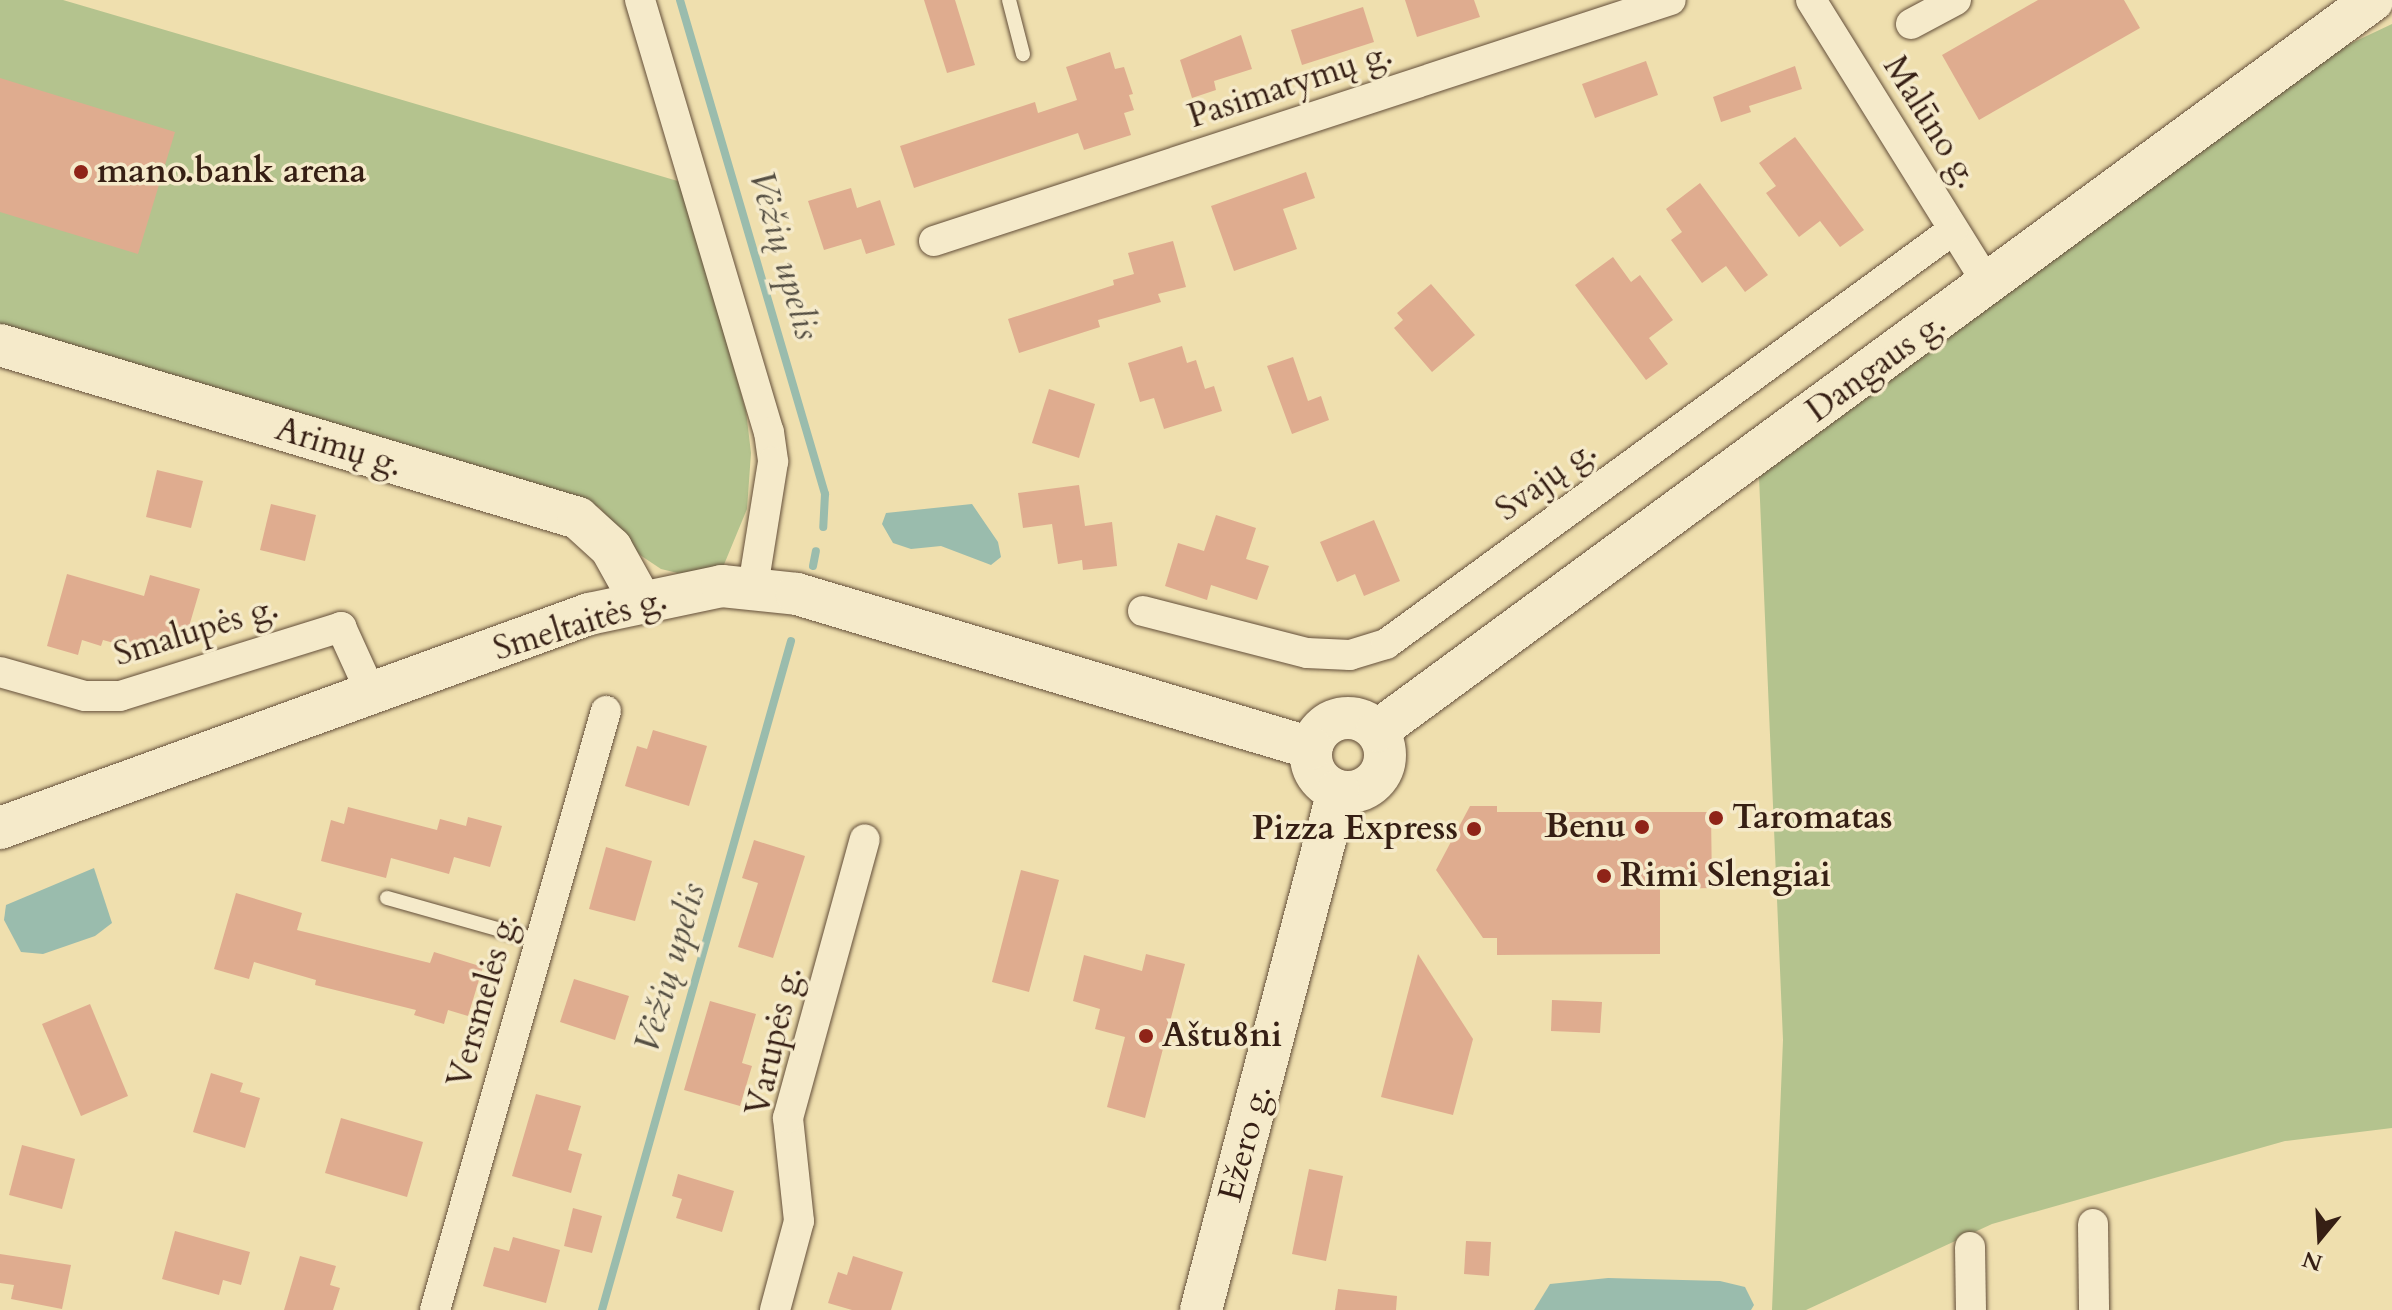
<!DOCTYPE html>
<meta charset="utf-8">
<style>
body{margin:0}
#map{position:relative;width:2392px;height:1310px;overflow:hidden;background:#efdfae;font-family:Cardo,serif}
div>[style]{position:absolute}
.green>*{inset:0;background:#b4c38e}
.water>*{inset:0;background:#9abcad}
.stream>*{height:8px;margin:-4px;padding:0 4px;transform-origin:4px;border-radius:4px;background:#9abcad}
.building>*{inset:0;background:#dfac8f}
.roads{filter:drop-shadow(0 0 2px #644f3a) drop-shadow(0 0 2px #644f3a)}
.service>*{height:14px;margin:-7px;padding:0 7px;transform-origin:7px;border-radius:7px;background:#f5eaca}
.minor>*{height:30px;margin:-15px;padding:0 15px;transform-origin:15px;border-radius:15px;background:#f5eaca}
.secondary>*{height:42px;margin:-21px;padding:0 21px;transform-origin:21px;border-radius:21px;background:#f5eaca}
.secondary>.ring{margin:-21px;padding:0;box-sizing:content-box;background:none;border:42px solid #f5eaca;border-radius:50%}
.dots>*{width:22px;height:22px;translate:-50% -50%;box-sizing:border-box;border:4px solid #f5eaca;border-radius:50%}
span{translate:-50% -50%;white-space:nowrap;text-align:center;line-height:1.15;-webkit-text-stroke:7px #f5eaca;paint-order:stroke}
.street-label{font-size:34px;color:#361f14}
.poi-label{font-size:34px;color:#361f14;font-weight:700}
.left{translate:0 -50%;text-align:left}
.right{translate:-100% -50%;text-align:right}
.water-label{font-size:36px;color:#544e42;font-style:italic}
.north{position:absolute;left:2280px;top:1198px;width:80px;height:80px;-webkit-text-stroke:6px #f5eaca;paint-order:stroke;rotate:198deg;font-size:22px;font-weight:700;line-height:32px;text-align:center;color:#361f14}
.north::after{content:'';display:block;margin:auto;width:28px;height:36px;background:#361f14;clip-path:polygon(50% 0,100% 100%,50% 72%,0 100%)}
</style>
<div id="map">
<div class="green">
<i style="clip-path:polygon(0 0,63px 0,681px 182px,746px 411px,751px 453px,747px 509px,723px 567px,686px 575px,661px 569px,640px 555px,599px 507px,0 330px)"></i>
<i style="clip-path:polygon(2392px 24px,2392px 1128px,2285px 1141px,1992px 1224px,1806px 1310px,1772px 1310px,1783px 1040px,1759px 477px,2339px 49px)"></i>
</div>
<div class="water">
<i style="clip-path:polygon(972px 504px,998px 542px,1001px 557px,991px 565px,941px 546px,911px 549px,893px 543px,882px 524px,886px 513px)"></i>
<i style="clip-path:polygon(94px 868px,112px 923px,95px 936px,43px 954px,21px 952px,4px 920px,6px 905px)"></i>
<i style="clip-path:polygon(1608px 1278px,1720px 1281px,1745px 1287px,1754px 1305px,1751px 1310px,1534px 1310px,1550px 1284px)"></i>
</div>
<div class="stream">
<i style="left:680px;top:0;width:515px;rotate:73.64deg"></i>
<i style="left:825px;top:494px;width:33px;rotate:93deg"></i>
<i style="left:813px;top:566px;width:15px;rotate:-79deg"></i>
<i style="left:602px;top:1310px;width:695px;rotate:-74.22deg"></i>
</div>
<div class="building">
<i style="clip-path:polygon(924px 0,955px 0,975px 65px,947px 73px)"></i>
<i style="clip-path:polygon(1405px 0,1474px 0,1480px 17px,1417px 37px)"></i>
<i style="clip-path:polygon(2038px 0,2124px 0,2140px 28px,1979px 120px,1942px 55px)"></i>
<i style="clip-path:polygon(1363px 7px,1374px 42px,1302px 65px,1291px 30px)"></i>
<i style="clip-path:polygon(1241px 35px,1252px 69px,1214px 81px,1216px 90px,1192px 98px,1180px 60px)"></i>
<i style="clip-path:polygon(1110px 52px,1115px 69px,1124px 67px,1133px 94px,1129px 95px,1134px 110px,1124px 113px,1131px 135px,1084px 150px,1078px 133px,914px 188px,900px 146px,1035px 102px,1038px 113px,1077px 100px,1066px 67px)"></i>
<i style="clip-path:polygon(1646px 61px,1658px 95px,1595px 118px,1582px 84px)"></i>
<i style="clip-path:polygon(1795px 66px,1802px 89px,1749px 106px,1751px 112px,1721px 122px,1713px 97px)"></i>
<i style="clip-path:polygon(0 78px,175px 132px,138px 254px,0 212px)"></i>
<i style="clip-path:polygon(1795px 137px,1864px 230px,1840px 247px,1820px 221px,1799px 237px,1766px 193px,1776px 186px,1759px 163px)"></i>
<i style="clip-path:polygon(1306px 172px,1315px 198px,1283px 209px,1297px 249px,1234px 271px,1211px 206px)"></i>
<i style="clip-path:polygon(1700px 183px,1768px 275px,1745px 292px,1726px 266px,1702px 283px,1671px 240px,1682px 232px,1666px 209px)"></i>
<i style="clip-path:polygon(851px 188px,857px 208px,880px 200px,895px 245px,866px 254px,861px 239px,824px 250px,808px 201px)"></i>
<i style="clip-path:polygon(1173px 241px,1186px 287px,1158px 294px,1161px 302px,1098px 320px,1100px 327px,1019px 353px,1008px 319px,1114px 285px,1113px 280px,1134px 274px,1128px 253px)"></i>
<i style="clip-path:polygon(1613px 257px,1631px 282px,1640px 275px,1673px 320px,1649px 338px,1668px 364px,1646px 380px,1575px 285px)"></i>
<i style="clip-path:polygon(1431px 284px,1475px 335px,1432px 372px,1394px 328px,1403px 320px,1397px 313px)"></i>
<i style="clip-path:polygon(1182px 346px,1187px 363px,1196px 360px,1205px 389px,1214px 386px,1222px 411px,1164px 429px,1154px 398px,1140px 402px,1128px 363px)"></i>
<i style="clip-path:polygon(1293px 357px,1308px 401px,1321px 396px,1329px 420px,1292px 434px,1267px 366px)"></i>
<i style="clip-path:polygon(1049px 389px,1095px 404px,1079px 458px,1032px 443px)"></i>
<i style="clip-path:polygon(157px 470px,203px 481px,191px 528px,146px 517px)"></i>
<i style="clip-path:polygon(1079px 485px,1085px 526px,1112px 522px,1117px 566px,1083px 570px,1082px 560px,1058px 564px,1052px 524px,1023px 528px,1018px 493px)"></i>
<i style="clip-path:polygon(271px 504px,316px 515px,305px 561px,260px 550px)"></i>
<i style="clip-path:polygon(1216px 515px,1256px 528px,1246px 559px,1269px 566px,1257px 600px,1211px 585px,1207px 600px,1165px 586px,1178px 543px,1204px 551px)"></i>
<i style="clip-path:polygon(1374px 520px,1400px 581px,1364px 596px,1355px 574px,1337px 582px,1320px 542px)"></i>
<i style="clip-path:polygon(67px 574px,144px 596px,150px 575px,200px 589px,183px 647px,164px 642px,161px 656px,103px 640px,101px 646px,82px 640px,78px 655px,47px 646px)"></i>
<i style="clip-path:polygon(653px 730px,707px 746px,689px 806px,625px 786px,637px 746px,647px 749px)"></i>
<i style="clip-path:polygon(1470px 806px,1497px 806px,1497px 812px,1711px 812px,1712px 888px,1660px 889px,1660px 954px,1497px 955px,1497px 938px,1483px 938px,1436px 870px)"></i>
<i style="clip-path:polygon(348px 807px,437px 830px,440px 819px,466px 826px,468px 817px,502px 826px,490px 867px,454px 857px,449px 874px,391px 858px,386px 878px,321px 861px,331px 820px,344px 824px)"></i>
<i style="clip-path:polygon(754px 840px,805px 856px,773px 958px,738px 947px,758px 883px,742px 878px)"></i>
<i style="clip-path:polygon(606px 847px,652px 861px,635px 921px,589px 909px)"></i>
<i style="clip-path:polygon(1021px 870px,1059px 880px,1029px 992px,992px 982px)"></i>
<i style="clip-path:polygon(236px 893px,302px 913px,297px 930px,430px 963px,434px 952px,483px 967px,468px 1016px,448px 1010px,444px 1024px,414px 1015px,416px 1010px,315px 985px,316px 980px,254px 962px,249px 979px,214px 969px)"></i>
<i style="clip-path:polygon(1146px 954px,1185px 964px,1145px 1118px,1107px 1107px,1125px 1037px,1095px 1029px,1100px 1009px,1073px 1001px,1084px 955px,1142px 971px)"></i>
<i style="clip-path:polygon(1418px 954px,1473px 1039px,1453px 1115px,1381px 1097px)"></i>
<i style="clip-path:polygon(574px 979px,629px 996px,615px 1040px,560px 1022px)"></i>
<i style="clip-path:polygon(1552px 1000px,1602px 1002px,1600px 1033px,1551px 1031px)"></i>
<i style="clip-path:polygon(710px 1001px,756px 1014px,742px 1063px,752px 1066px,740px 1106px,684px 1090px)"></i>
<i style="clip-path:polygon(90px 1004px,128px 1096px,81px 1116px,42px 1024px)"></i>
<i style="clip-path:polygon(211px 1073px,243px 1083px,240px 1092px,260px 1098px,245px 1148px,193px 1132px)"></i>
<i style="clip-path:polygon(536px 1094px,581px 1106px,568px 1150px,582px 1154px,571px 1193px,512px 1176px)"></i>
<i style="clip-path:polygon(341px 1118px,423px 1142px,407px 1197px,325px 1173px)"></i>
<i style="clip-path:polygon(22px 1145px,75px 1159px,62px 1209px,9px 1195px)"></i>
<i style="clip-path:polygon(1309px 1169px,1343px 1176px,1326px 1261px,1292px 1254px)"></i>
<i style="clip-path:polygon(678px 1174px,734px 1191px,722px 1232px,676px 1218px,682px 1199px,672px 1196px)"></i>
<i style="clip-path:polygon(573px 1208px,602px 1216px,592px 1253px,564px 1246px)"></i>
<i style="clip-path:polygon(175px 1231px,250px 1252px,241px 1285px,223px 1280px,219px 1295px,162px 1279px)"></i>
<i style="clip-path:polygon(513px 1237px,560px 1250px,546px 1303px,483px 1286px,494px 1247px,509px 1251px)"></i>
<i style="clip-path:polygon(1466px 1241px,1491px 1242px,1489px 1276px,1464px 1274px)"></i>
<i style="clip-path:polygon(0 1254px,71px 1265px,62px 1309px,11px 1299px,14px 1285px,0 1283px)"></i>
<i style="clip-path:polygon(300px 1256px,336px 1266px,330px 1285px,340px 1288px,333px 1310px,284px 1310px)"></i>
<i style="clip-path:polygon(853px 1256px,903px 1272px,891px 1310px,852px 1310px,828px 1303px,838px 1272px,847px 1275px)"></i>
<i style="clip-path:polygon(1338px 1289px,1397px 1296px,1396px 1310px,1335px 1310px)"></i>
</div>
<div class="roads">
<div class="service">
<i style="left:1009px;top:0;width:56px;rotate:75.5deg"></i>
<i style="left:387px;top:898px;width:159px;rotate:15.7deg"></i>
</div>
<div class="minor">
<i style="left:640px;top:0;width:451px;rotate:73.4deg"></i>
<i style="left:769px;top:432px;width:30px;rotate:82deg"></i>
<i style="left:773px;top:462px;width:127px;rotate:99.1deg"></i>
<i style="left:1811px;top:0;width:335px;rotate:58.1deg"></i>
<i style="left:1911px;top:24px;width:51px;rotate:-28.1deg"></i>
<i style="left:934px;top:241px;width:775px;rotate:-18.11deg"></i>
<i style="left:1143px;top:611px;width:169px;rotate:14.4deg"></i>
<i style="left:1307px;top:653px;width:43px;rotate:2.7deg"></i>
<i style="left:1350px;top:655px;width:38px;rotate:-17deg"></i>
<i style="left:1386px;top:644px;width:702px;rotate:-36.14deg"></i>
<i style="left:0;top:672px;width:88px;rotate:15.8deg"></i>
<i style="left:85px;top:696px;width:35px"></i>
<i style="left:120px;top:696px;width:232px;rotate:-17.3deg"></i>
<i style="left:341px;top:627px;width:75px;rotate:65.5deg"></i>
<i style="left:2093px;top:1224px;width:86px;rotate:89.3deg"></i>
<i style="left:1970px;top:1247px;width:63px;rotate:89.1deg"></i>
<i style="left:435px;top:1310px;width:623px;rotate:-74.07deg"></i>
<i style="left:775px;top:1310px;width:92px;rotate:-74.9deg"></i>
<i style="left:799px;top:1221px;width:104px;rotate:-96.1deg"></i>
<i style="left:788px;top:1118px;width:289px;rotate:-74.6deg"></i>
</div>
<div class="secondary">
<i style="left:0;top:345px;width:603px;rotate:16.66deg"></i>
<i style="left:578px;top:518px;width:45px;rotate:42.3deg"></i>
<i style="left:611px;top:548px;width:60px;rotate:60.9deg"></i>
<i class="ring" style="left:1311px;top:718px;width:32px;height:32px"></i>
<i style="left:1377px;top:731px;width:1235px;rotate:-36.28deg"></i>
<i style="left:0;top:828px;width:627px;rotate:-19.97deg"></i>
<i style="left:589px;top:614px;width:136px;rotate:-11.9deg"></i>
<i style="left:722px;top:586px;width:75px;rotate:6.1deg"></i>
<i style="left:797px;top:594px;width:537px;rotate:16.68deg"></i>
<i style="left:1201px;top:1310px;width:537px;rotate:-75.21deg"></i>
</div>
</div>
<div class="dots">
<i style="left:81px;top:172px;background:#8f2418"></i>
<i style="left:1716px;top:818px;background:#8f2418"></i>
<i style="left:1642px;top:827px;background:#8f2418"></i>
<i style="left:1474px;top:829px;background:#8f2418"></i>
<i style="left:1604px;top:876px;background:#8f2418"></i>
<i style="left:1146px;top:1036px;background:#8f2418"></i>
</div>
<div class="street-label">
<span style="left:1290px;top:85px;rotate:-18deg">Pasimatymų g.</span>
<span style="left:1931px;top:122px;rotate:58deg">Malūno g.</span>
<span style="left:1876px;top:367px;rotate:-36deg">Dangaus g.</span>
<span style="left:339px;top:447px;rotate:17deg">Arimų g.</span>
<span style="left:1546px;top:480px;rotate:-36deg">Svajų g.</span>
<span style="left:580px;top:624px;rotate:-17deg">Smeltaitės g.</span>
<span style="left:196px;top:631px;rotate:-17deg">Smalupės g.</span>
<span style="left:483px;top:1000px;rotate:-74deg">Versmelės g.</span>
<span style="left:774px;top:1041px;rotate:-77deg">Varupės g.</span>
<span style="left:1245px;top:1143px;rotate:-75deg">Ežero g.</span>
</div>
<div class="poi-label">
<span class="left" style="left:97px;top:172px">mano.bank arena</span>
<span class="left" style="left:1732px;top:818px">Taromatas</span>
<span class="right" style="left:1626px;top:827px">Benu</span>
<span class="right" style="left:1458px;top:829px">Pizza Express</span>
<span class="left" style="left:1620px;top:876px">Rimi Slengiai</span>
<span class="left" style="left:1162px;top:1036px">Aštu8ni</span>
</div>
<div class="water-label">
<span style="left:784px;top:255px;rotate:74deg">Vėžių upelis</span>
<span style="left:670px;top:968px;rotate:-74deg">Vėžių upelis</span>
</div>
<div class="north">N</div>
</div>
